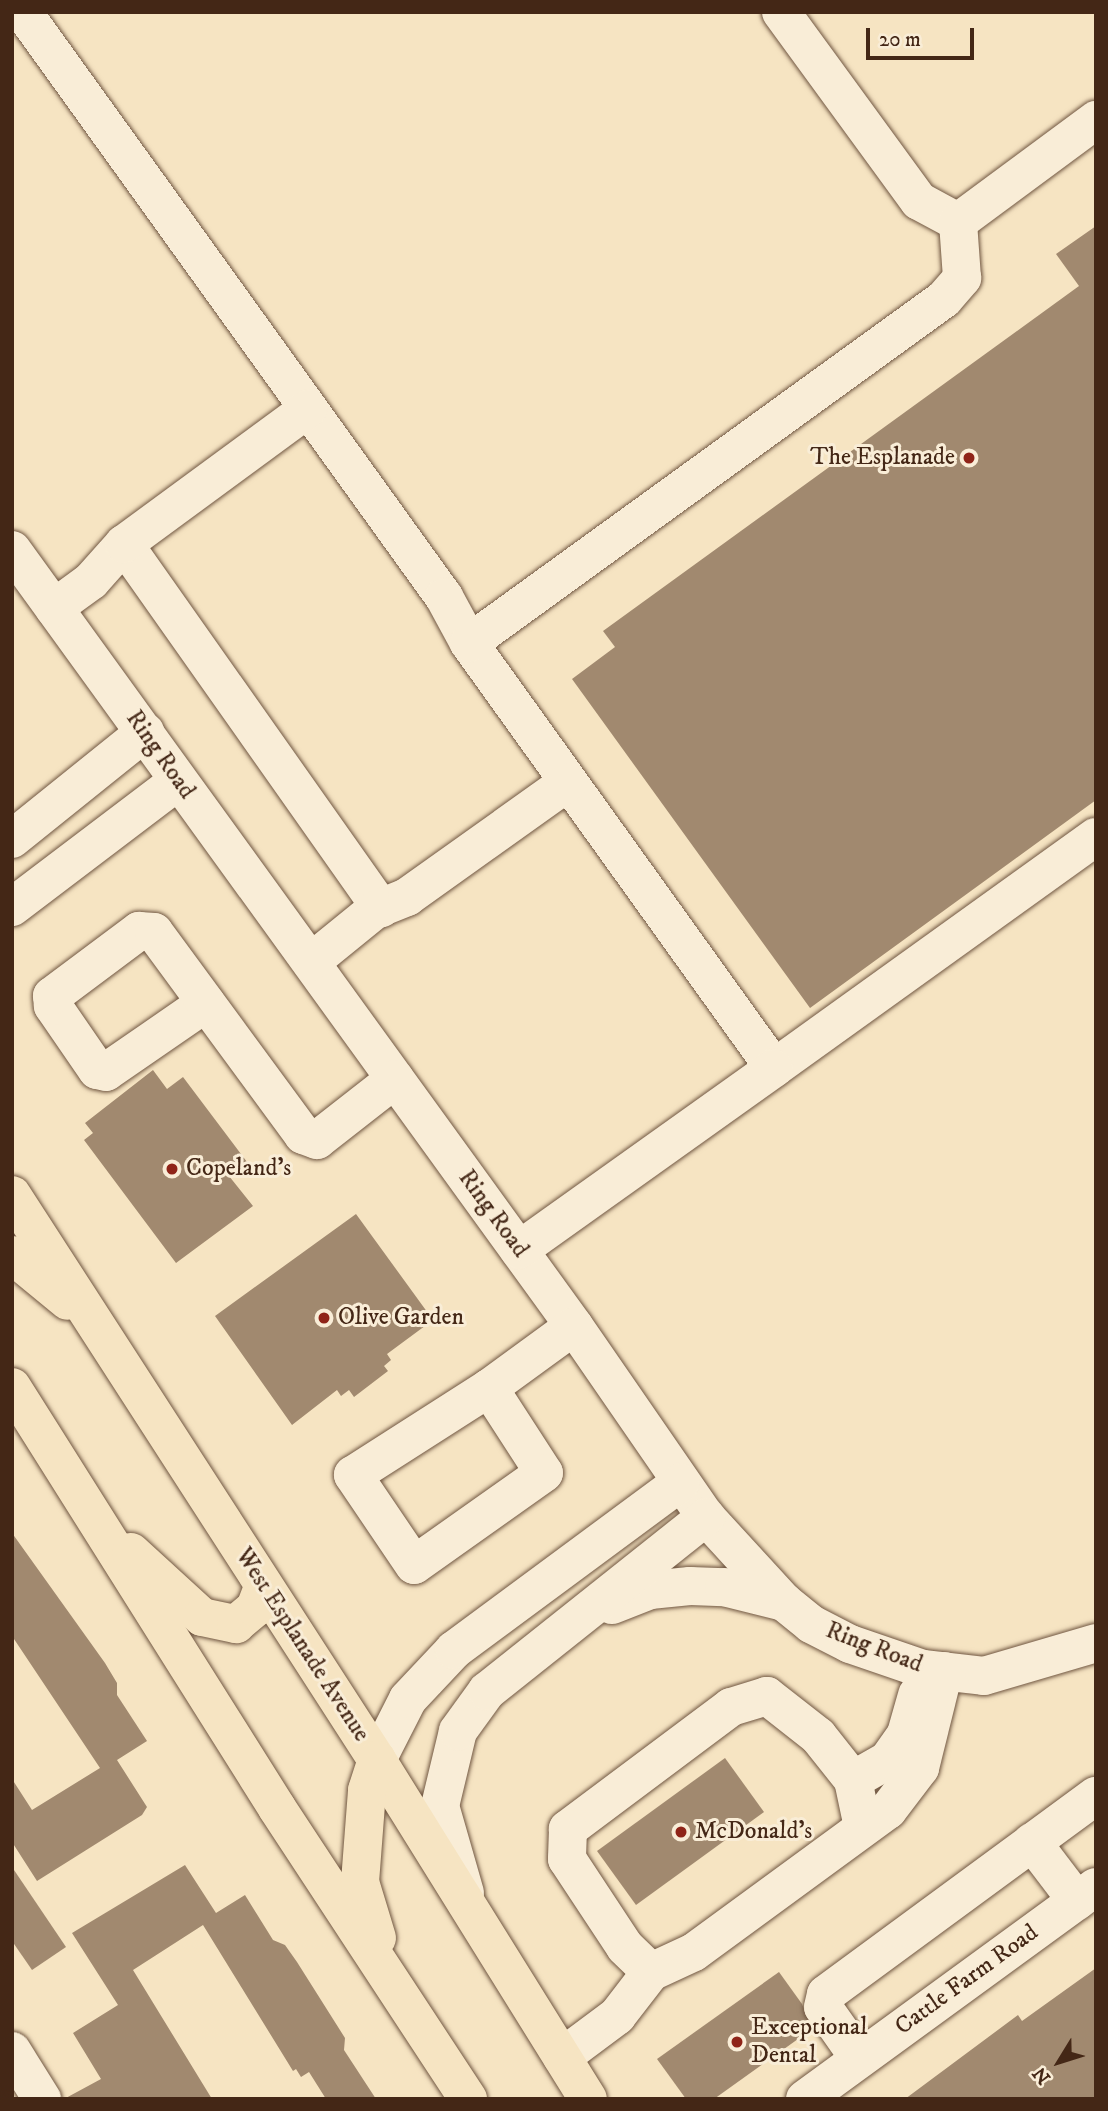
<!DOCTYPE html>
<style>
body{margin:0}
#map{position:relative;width:1108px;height:2111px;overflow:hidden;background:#f6e4c2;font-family:"IM FELL DW Pica",serif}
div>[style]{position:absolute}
.building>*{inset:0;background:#a1896f}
.roads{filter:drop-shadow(0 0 2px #705641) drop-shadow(0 0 2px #705641)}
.minor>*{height:38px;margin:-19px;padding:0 19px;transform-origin:19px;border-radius:19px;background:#f9edd7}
.major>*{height:38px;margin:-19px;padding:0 19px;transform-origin:19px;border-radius:19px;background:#f6e4c2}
.dots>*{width:19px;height:19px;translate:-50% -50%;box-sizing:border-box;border:4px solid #f9edd7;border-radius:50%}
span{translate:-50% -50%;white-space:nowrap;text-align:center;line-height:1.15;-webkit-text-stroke:6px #f9edd7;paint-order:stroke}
.poi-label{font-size:24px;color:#442716}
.right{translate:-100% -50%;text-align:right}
.left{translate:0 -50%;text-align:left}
.street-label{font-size:24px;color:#442716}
.frame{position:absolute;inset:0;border:14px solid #442716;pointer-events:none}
.north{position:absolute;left:1024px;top:2027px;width:70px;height:70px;-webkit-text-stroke:5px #f9edd7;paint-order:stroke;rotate:232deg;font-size:19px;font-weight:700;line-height:28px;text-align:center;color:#442716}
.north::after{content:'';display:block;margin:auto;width:24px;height:32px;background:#442716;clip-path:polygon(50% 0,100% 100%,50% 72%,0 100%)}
.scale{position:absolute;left:866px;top:28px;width:108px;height:32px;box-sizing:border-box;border:4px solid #442716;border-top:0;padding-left:9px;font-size:21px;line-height:24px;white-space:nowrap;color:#442716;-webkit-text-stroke:5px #f9edd7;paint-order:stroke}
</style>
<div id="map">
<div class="building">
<i style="clip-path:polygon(1096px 226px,1096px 800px,810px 1008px,572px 679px,615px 647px,603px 631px,1079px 286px,1056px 254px)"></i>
<i style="clip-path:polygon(153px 1070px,167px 1089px,183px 1077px,247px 1162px,229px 1176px,253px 1206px,176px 1263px,84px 1140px,93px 1133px,85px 1123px)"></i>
<i style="clip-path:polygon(356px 1214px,433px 1320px,387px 1354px,391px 1360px,384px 1366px,388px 1371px,354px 1397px,349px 1390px,341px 1396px,337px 1390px,292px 1425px,215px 1316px)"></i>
<i style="clip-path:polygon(12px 1533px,105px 1663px,117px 1683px,117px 1695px,147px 1741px,117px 1760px,147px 1807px,142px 1815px,37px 1881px,12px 1842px,12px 1779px,32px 1810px,100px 1768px,12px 1636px)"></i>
<i style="clip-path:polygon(725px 1758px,764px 1812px,636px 1905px,597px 1851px)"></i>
<i style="clip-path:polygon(185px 1865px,216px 1913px,245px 1895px,273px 1940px,285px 1945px,297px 1962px,345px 2038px,344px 2050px,376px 2099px,326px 2099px,309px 2072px,301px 2077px,296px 2069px,293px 2071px,203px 1925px,133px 1970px,212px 2099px,64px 2099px,101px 2079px,73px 2033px,118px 2005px,72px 1933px)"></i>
<i style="clip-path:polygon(12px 1867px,66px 1947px,32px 1970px,12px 1941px)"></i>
<i style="clip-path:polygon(1096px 1968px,1096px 2099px,905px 2099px,1018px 2015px,1022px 2021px)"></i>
<i style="clip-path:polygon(779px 1972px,802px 2004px,812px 2029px,714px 2099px,686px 2099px,657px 2059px)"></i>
</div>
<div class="roads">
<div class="minor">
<i style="left:23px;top:12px;width:721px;rotate:54.26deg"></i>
<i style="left:444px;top:597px;width:52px;rotate:61.5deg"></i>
<i style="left:469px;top:643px;width:523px;rotate:54.33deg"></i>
<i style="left:774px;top:1068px;width:396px;rotate:-35.7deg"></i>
<i style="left:781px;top:12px;width:234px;rotate:53.9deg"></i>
<i style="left:919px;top:201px;width:44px;rotate:28.3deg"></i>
<i style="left:124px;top:544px;width:446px;rotate:54.8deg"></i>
<i style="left:12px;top:550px;width:958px;rotate:54.09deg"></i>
<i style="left:574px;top:1326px;width:232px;rotate:55.4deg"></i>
<i style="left:706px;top:1517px;width:115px;rotate:47.5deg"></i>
<i style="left:784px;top:1602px;width:35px;rotate:39deg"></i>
<i style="left:811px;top:1624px;width:44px;rotate:27.1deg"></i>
<i style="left:850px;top:1644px;width:77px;rotate:18.9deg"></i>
<i style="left:923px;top:1669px;width:61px;rotate:6.5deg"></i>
<i style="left:984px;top:1676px;width:117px;rotate:-16.4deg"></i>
<i style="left:54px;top:608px;width:46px;rotate:-36.1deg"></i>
<i style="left:91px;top:581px;width:50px;rotate:-48.3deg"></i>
<i style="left:124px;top:544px;width:228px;rotate:-36.3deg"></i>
<i style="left:469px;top:643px;width:586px;rotate:-35.91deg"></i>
<i style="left:944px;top:299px;width:28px;rotate:-49deg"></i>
<i style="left:962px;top:278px;width:56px;rotate:-94.1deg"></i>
<i style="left:958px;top:222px;width:172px;rotate:-36.5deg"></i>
<i style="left:12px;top:839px;width:171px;rotate:-38.8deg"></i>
<i style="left:12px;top:907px;width:208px;rotate:-37.2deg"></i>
<i style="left:311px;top:962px;width:82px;rotate:-39.1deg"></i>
<i style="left:375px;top:910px;width:35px;rotate:-22deg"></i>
<i style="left:407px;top:897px;width:198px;rotate:-35.5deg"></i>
<i style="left:206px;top:1003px;width:121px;rotate:145.4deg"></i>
<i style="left:106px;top:1072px;width:9px;rotate:-167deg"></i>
<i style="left:97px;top:1070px;width:78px;rotate:-124.5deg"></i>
<i style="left:53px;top:1006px;width:10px;rotate:-96deg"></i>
<i style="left:52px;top:996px;width:109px;rotate:-36.8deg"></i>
<i style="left:139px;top:931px;width:15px;rotate:4deg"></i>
<i style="left:154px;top:932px;width:252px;rotate:53.7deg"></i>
<i style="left:303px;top:1135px;width:15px;rotate:20deg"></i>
<i style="left:317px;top:1140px;width:99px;rotate:-38deg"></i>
<i style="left:519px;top:1250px;width:313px;rotate:-35.5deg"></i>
<i style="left:489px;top:1388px;width:101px;rotate:57.1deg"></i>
<i style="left:544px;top:1473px;width:159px;rotate:144.7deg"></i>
<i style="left:414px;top:1565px;width:109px;rotate:-124.1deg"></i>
<i style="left:353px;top:1475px;width:161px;rotate:-32.6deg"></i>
<i style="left:489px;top:1388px;width:105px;rotate:-36.1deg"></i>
<i style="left:612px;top:1605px;width:41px;rotate:-21.5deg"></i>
<i style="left:650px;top:1590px;width:40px;rotate:-5.7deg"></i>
<i style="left:690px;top:1586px;width:34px;rotate:2deg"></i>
<i style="left:724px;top:1587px;width:62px;rotate:14deg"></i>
<i style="left:377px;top:1760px;width:68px;rotate:-63.1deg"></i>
<i style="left:408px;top:1699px;width:67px;rotate:-46.8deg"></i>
<i style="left:454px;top:1650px;width:282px;rotate:-36.5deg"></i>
<i style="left:853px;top:1780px;width:40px;rotate:-29.7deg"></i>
<i style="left:888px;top:1760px;width:32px;rotate:-55deg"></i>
<i style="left:906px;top:1734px;width:41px;rotate:-74.2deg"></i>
<i style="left:863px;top:1827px;width:48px;rotate:-102deg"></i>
<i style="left:853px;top:1780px;width:56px;rotate:-128.5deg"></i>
<i style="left:818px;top:1736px;width:65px;rotate:-141.9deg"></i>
<i style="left:767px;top:1696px;width:38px;rotate:163deg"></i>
<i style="left:731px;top:1707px;width:204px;rotate:143.2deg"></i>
<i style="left:568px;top:1829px;width:30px;rotate:92deg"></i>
<i style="left:567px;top:1859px;width:105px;rotate:56.6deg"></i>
<i style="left:625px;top:1947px;width:36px;rotate:44deg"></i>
<i style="left:651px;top:1972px;width:47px;rotate:-24.9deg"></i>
<i style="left:694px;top:1952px;width:240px;rotate:-36.2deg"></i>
<i style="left:888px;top:1810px;width:53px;rotate:-52.7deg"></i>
<i style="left:920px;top:1768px;width:100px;rotate:-76.1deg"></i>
<i style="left:1032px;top:1842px;width:74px;rotate:52.7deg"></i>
<i style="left:465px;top:1893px;width:91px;rotate:-106deg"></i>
<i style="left:440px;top:1806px;width:77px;rotate:-76.5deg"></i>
<i style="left:458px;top:1731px;width:49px;rotate:-54.1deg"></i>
<i style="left:487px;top:1691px;width:280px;rotate:-38.5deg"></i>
<i style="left:12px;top:2051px;width:57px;rotate:58deg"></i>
<i style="left:562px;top:2057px;width:69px;rotate:-36.7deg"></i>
<i style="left:617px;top:2016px;width:56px;rotate:-52.3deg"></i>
<i style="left:859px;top:2058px;width:62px;rotate:-125.2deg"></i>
<i style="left:823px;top:2007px;width:13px;rotate:-77deg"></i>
<i style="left:826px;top:1994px;width:335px;rotate:-36.3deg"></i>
<i style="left:805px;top:2099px;width:360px;rotate:-36.1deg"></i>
</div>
<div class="major">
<i style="left:12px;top:1195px;width:673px;rotate:57.14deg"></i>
<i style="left:377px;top:1760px;width:399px;rotate:58.1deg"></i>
<i style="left:12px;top:1255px;width:72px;rotate:39.4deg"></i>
<i style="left:12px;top:1387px;width:497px;rotate:57.8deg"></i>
<i style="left:277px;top:1808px;width:348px;rotate:56.7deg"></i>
<i style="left:131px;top:1552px;width:96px;rotate:42.5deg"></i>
<i style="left:202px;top:1617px;width:35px;rotate:12deg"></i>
<i style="left:236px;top:1624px;width:25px;rotate:-40deg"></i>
<i style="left:255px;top:1608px;width:22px;rotate:-69deg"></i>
<i style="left:377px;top:1938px;width:59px;rotate:-106.9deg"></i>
<i style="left:360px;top:1882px;width:92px;rotate:-85.6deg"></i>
<i style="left:367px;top:1790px;width:32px;rotate:-72deg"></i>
</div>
</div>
<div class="dots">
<i style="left:969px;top:458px;background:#8f2418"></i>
<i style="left:172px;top:1169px;background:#8f2418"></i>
<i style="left:324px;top:1318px;background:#8f2418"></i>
<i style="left:681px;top:1832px;background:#8f2418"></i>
<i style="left:737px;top:2042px;background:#8f2418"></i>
</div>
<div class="poi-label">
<span class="right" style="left:955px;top:458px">The Esplanade</span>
<span class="left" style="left:186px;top:1169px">Copeland's</span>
<span class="left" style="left:338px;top:1318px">Olive Garden</span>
<span class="left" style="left:695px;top:1832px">McDonald's</span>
<span class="left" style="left:751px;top:2042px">Exceptional<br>Dental</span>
</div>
<div class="street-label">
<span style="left:160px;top:755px;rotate:55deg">Ring Road</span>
<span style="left:493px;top:1214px;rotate:54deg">Ring Road</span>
<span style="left:302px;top:1645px;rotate:57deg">West Esplanade Avenue</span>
<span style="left:874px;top:1648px;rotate:21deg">Ring Road</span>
<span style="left:967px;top:1980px;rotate:-36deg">Cattle Farm Road</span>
</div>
<div class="frame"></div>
<div class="north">N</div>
<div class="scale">20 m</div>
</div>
